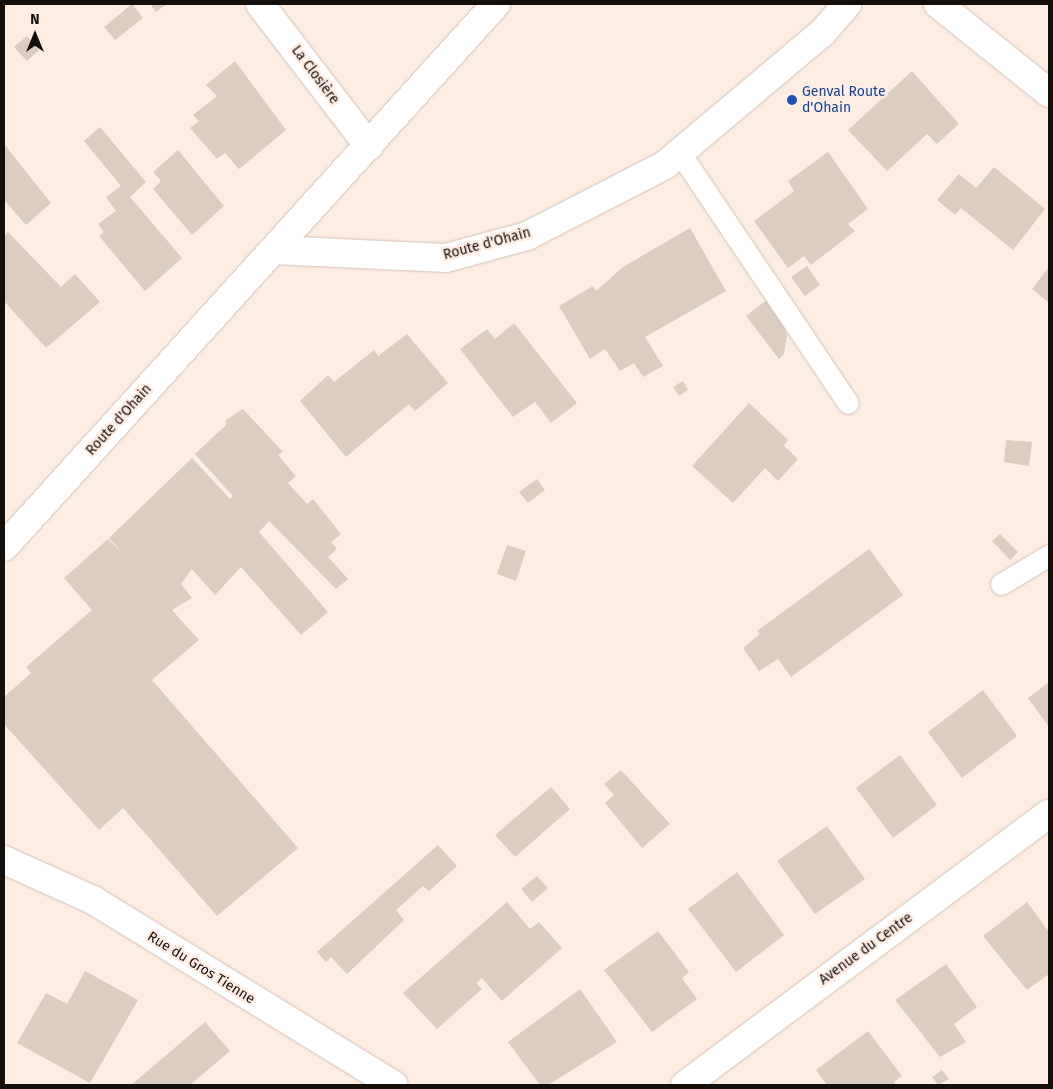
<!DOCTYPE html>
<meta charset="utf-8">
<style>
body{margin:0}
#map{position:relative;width:1053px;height:1089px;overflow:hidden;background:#feede2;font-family:"Fira Sans",sans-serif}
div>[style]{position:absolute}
.building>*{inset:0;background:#dbcdc0}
.roads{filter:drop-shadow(0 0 1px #d3c2b8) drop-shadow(0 0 1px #d3c2b8)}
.lane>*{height:21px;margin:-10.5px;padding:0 10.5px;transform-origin:10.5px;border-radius:10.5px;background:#fff}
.street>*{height:28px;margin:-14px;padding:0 14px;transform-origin:14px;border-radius:14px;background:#fff}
.secondary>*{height:28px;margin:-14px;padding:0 14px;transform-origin:14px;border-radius:14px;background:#fff}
.dots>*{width:14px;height:14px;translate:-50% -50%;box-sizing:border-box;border:2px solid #feede2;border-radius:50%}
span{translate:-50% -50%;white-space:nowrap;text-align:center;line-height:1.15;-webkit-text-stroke:5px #feede2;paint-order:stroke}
.street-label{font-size:14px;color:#150f0c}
.transit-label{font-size:14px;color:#164399}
.left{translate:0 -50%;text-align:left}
.frame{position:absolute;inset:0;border:5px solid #150f0c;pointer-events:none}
.north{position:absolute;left:10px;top:10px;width:50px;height:50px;-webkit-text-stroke:4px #feede2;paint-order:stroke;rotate:0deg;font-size:14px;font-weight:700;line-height:20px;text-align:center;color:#150f0c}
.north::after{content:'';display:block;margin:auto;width:18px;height:22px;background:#150f0c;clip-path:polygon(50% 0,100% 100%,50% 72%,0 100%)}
</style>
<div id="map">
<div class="building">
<i style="clip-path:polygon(132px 4px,143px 18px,115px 40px,104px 27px)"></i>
<i style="clip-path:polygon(150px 4px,167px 4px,156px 12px)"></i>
<i style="clip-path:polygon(27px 36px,39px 50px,27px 61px,14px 47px)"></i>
<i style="clip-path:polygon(235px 61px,286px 130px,239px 169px,225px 153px,217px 159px,190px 128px,199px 121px,193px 115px,217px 96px,206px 85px)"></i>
<i style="clip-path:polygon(912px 71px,959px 124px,937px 144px,927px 134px,887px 171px,848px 130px)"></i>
<i style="clip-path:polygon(100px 127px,146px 182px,130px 197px,182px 258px,145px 291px,99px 236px,104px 232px,98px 224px,116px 211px,106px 197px,121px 186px,84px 141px)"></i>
<i style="clip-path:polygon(4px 144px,51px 203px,26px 225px,4px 200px)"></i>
<i style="clip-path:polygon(178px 150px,224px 206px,192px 235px,153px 189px,161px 181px,153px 172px)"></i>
<i style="clip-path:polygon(828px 152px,868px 209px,848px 224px,855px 231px,811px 265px,804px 256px,788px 268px,754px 221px,794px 191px,788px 181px)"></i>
<i style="clip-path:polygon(994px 167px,1045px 209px,1013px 250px,961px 208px,955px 215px,937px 200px,959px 174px,976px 188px)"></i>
<i style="clip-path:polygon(690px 228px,726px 291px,645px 337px,663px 366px,643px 377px,634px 363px,620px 371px,605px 349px,590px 359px,559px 306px,593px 286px,596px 291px,623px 267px)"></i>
<i style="clip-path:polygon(8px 232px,61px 287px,75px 274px,100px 302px,46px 348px,4px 301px,4px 236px)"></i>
<i style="clip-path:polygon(807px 266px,820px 285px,805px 296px,791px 277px)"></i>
<i style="clip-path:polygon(1049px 267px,1049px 303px,1032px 289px)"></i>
<i style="clip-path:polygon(768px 299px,783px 319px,787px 336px,784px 354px,779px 359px,746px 316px)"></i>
<i style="clip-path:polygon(514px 323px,577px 403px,551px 423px,535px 402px,513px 417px,460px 349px,487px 329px,495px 339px)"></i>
<i style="clip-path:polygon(407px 334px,448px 383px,415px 411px,409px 404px,346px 457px,300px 401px,328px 375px,334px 382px,374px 350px,378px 356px)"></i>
<i style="clip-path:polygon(683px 381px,688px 390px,679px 396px,673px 387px)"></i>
<i style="clip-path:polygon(749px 403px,788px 440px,784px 446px,798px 459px,778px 481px,765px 468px,733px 503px,692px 466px)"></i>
<i style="clip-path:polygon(243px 409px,283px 452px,278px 455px,296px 476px,288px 483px,307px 504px,313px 499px,341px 534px,331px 542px,337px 549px,328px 557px,348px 579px,336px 589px,269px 521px,259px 532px,328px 612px,301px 635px,241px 567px,215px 595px,192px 569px,181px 584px,192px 598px,172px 610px,199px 640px,152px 680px,298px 848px,217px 916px,123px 808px,99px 830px,4px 724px,4px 697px,31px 673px,26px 667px,92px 610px,64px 578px,108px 539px,122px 553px,109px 538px,192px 458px,230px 499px,233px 496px,195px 454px,226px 425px,226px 420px)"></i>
<i style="clip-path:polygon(1006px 440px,1032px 442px,1029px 466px,1004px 462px)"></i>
<i style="clip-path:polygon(537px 479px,545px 490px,528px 503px,519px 492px)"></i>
<i style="clip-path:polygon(1000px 534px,1018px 552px,1010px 560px,992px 541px)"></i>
<i style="clip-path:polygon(507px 545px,526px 551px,516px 581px,497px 574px)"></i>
<i style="clip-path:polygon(869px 549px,903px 595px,791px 677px,778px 659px,759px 671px,743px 648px,760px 634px,757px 631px)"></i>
<i style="clip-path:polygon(1049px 682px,1049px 727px,1028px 698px)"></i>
<i style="clip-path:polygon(983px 690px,1017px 736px,962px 778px,928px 732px)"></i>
<i style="clip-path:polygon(900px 755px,937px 805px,893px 838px,856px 788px)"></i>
<i style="clip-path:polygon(621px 770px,670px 824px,642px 848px,605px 803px,614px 795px,604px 784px)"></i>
<i style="clip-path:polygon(551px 787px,570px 809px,515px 857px,495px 835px)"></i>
<i style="clip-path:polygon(827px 826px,865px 879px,815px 914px,777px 861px)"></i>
<i style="clip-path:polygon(438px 845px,457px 866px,429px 891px,423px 886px,396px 910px,404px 920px,347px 974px,331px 957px,326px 962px,317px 952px)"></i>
<i style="clip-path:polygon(737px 872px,784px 935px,736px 972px,688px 909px)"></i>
<i style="clip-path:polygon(537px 876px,548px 888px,532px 902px,521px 889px)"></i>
<i style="clip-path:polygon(507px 902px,530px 929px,539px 922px,562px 948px,502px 1001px,482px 978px,476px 983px,482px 989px,437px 1029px,403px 993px)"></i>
<i style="clip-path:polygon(1027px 902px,1049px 932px,1049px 974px,1027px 990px,983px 936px)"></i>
<i style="clip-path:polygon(658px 931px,689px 972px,682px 978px,697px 999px,652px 1032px,604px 970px)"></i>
<i style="clip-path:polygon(946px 964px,977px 1007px,954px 1024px,966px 1042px,940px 1057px,895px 1000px)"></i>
<i style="clip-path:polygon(85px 971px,138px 1000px,90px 1083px,17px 1043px,46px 993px,67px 1004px)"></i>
<i style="clip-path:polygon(580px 989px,617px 1042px,548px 1085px,540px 1085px,508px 1042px)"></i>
<i style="clip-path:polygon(205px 1022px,230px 1051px,190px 1085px,131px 1085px)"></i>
<i style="clip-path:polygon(868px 1031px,902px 1076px,894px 1082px,896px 1085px,827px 1085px,816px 1070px)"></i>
<i style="clip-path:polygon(942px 1070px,949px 1079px,938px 1085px,932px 1077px)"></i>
</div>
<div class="roads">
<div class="lane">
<i style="left:680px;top:153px;width:301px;rotate:56.1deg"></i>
<i style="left:1001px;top:584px;width:56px;rotate:-31.1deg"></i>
</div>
<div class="street">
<i style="left:260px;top:4px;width:179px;rotate:52.5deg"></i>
<i style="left:274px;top:250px;width:172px;rotate:2.7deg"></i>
<i style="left:446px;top:258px;width:84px;rotate:-15.2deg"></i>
<i style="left:527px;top:236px;width:155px;rotate:-27.2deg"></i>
<i style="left:665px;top:165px;width:207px;rotate:-40.1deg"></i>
<i style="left:823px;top:32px;width:37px;rotate:-49deg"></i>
<i style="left:4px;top:860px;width:98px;rotate:24.2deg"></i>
<i style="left:93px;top:900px;width:353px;rotate:31.6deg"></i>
<i style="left:685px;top:1085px;width:454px;rotate:-36.7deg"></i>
</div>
<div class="secondary">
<i style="left:938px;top:4px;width:142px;rotate:38.7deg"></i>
<i style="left:4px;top:547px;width:733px;rotate:-47.82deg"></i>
</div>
</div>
<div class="dots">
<i style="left:792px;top:100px;background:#1a4fb4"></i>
</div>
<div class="street-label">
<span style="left:315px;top:75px;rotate:53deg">La Closière</span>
<span style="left:487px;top:244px;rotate:-15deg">Route d'Ohain</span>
<span style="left:119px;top:420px;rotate:-48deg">Route d'Ohain</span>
<span style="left:866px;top:949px;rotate:-36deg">Avenue du Centre</span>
<span style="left:201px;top:968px;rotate:32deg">Rue du Gros Tienne</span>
</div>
<div class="transit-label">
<span class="left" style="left:802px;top:100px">Genval Route<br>d'Ohain</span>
</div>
<div class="frame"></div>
<div class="north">N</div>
</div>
